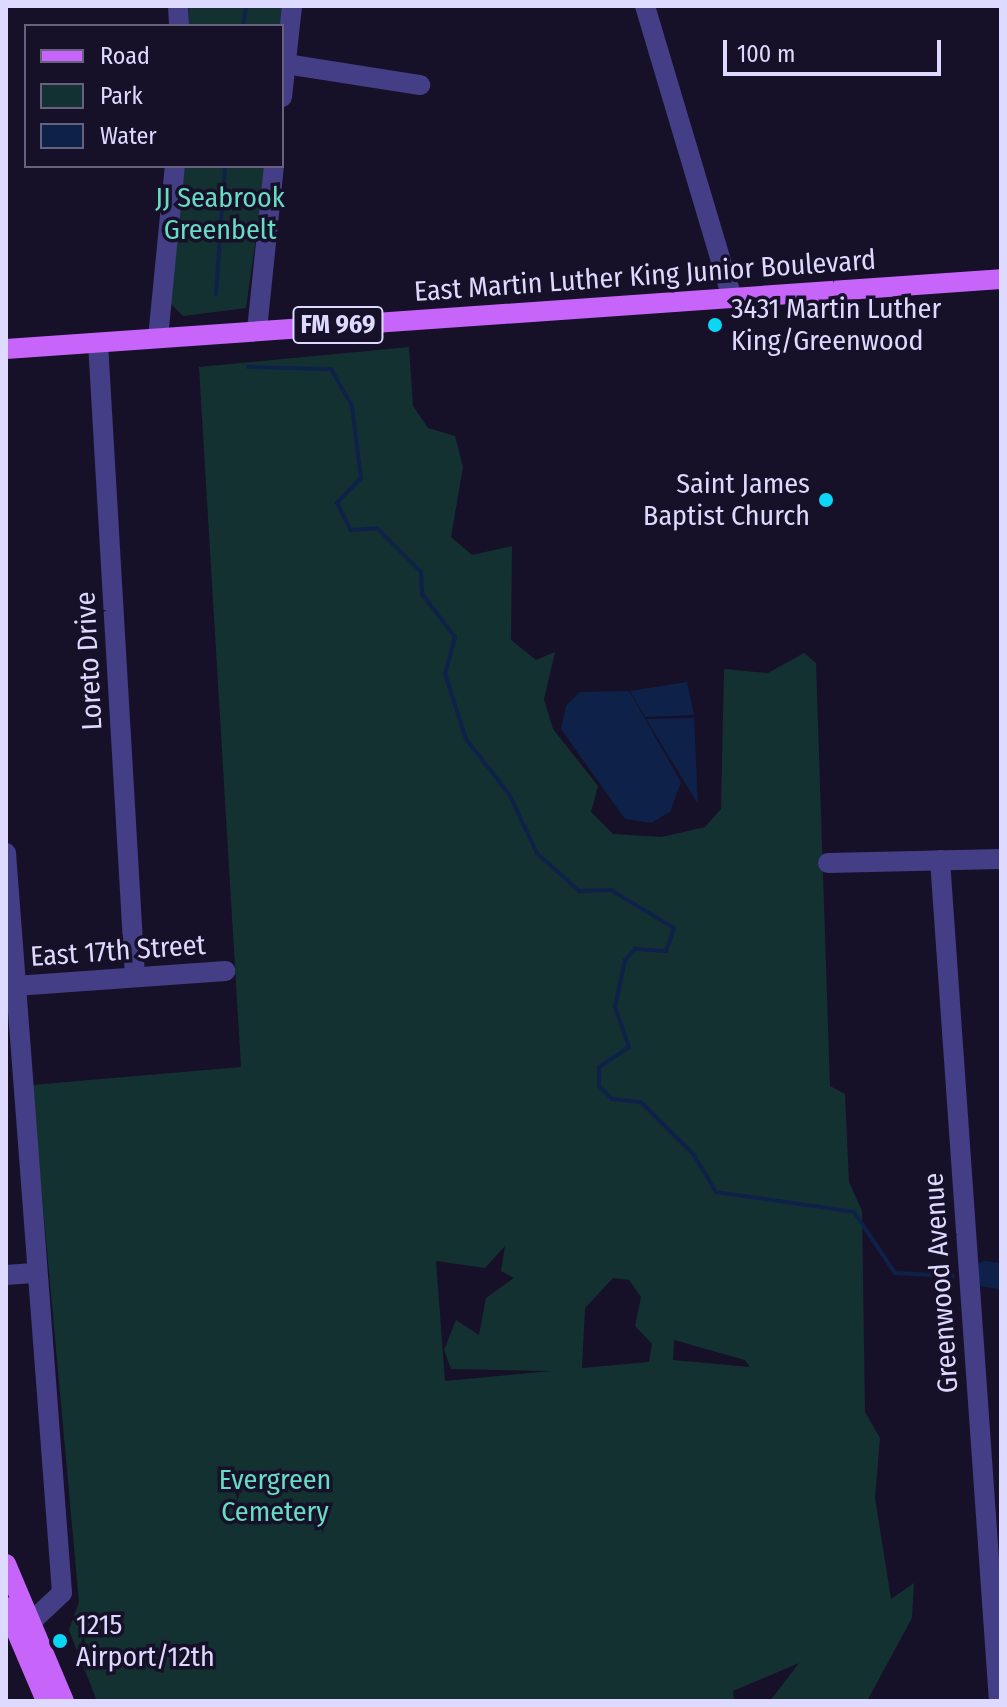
<!DOCTYPE html>
<style>
body{margin:0}
#map{position:relative;width:1007px;height:1707px;overflow:hidden;background:#161128;font-family:"Fira Sans Condensed",sans-serif}
div>[style]{position:absolute}
.green>*{inset:0;background:#143131}
.water>*{inset:0;background:#0e2249}
.stream>*{height:4px;margin:-2px;padding:0 2px;transform-origin:2px;border-radius:2px;background:#0e2249}
.river>*{height:26px;margin:-13px;padding:0 13px;transform-origin:13px;border-radius:13px;background:#0e2249}
.minor>*{height:20px;margin:-10px;padding:0 10px;transform-origin:10px;border-radius:10px;background:#433e85}
.major>*{height:20px;margin:-10px;padding:0 10px;transform-origin:10px;border-radius:10px;background:#c764fa}
.dots>*{width:22px;height:22px;translate:-50% -50%;box-sizing:border-box;border:4px solid #161128;border-radius:50%}
span{translate:-50% -50%;white-space:nowrap;text-align:center;line-height:1.15;-webkit-text-stroke:7px #161128;paint-order:stroke}
.shield-label span{padding:2px 6px;background:#161128;border:2px solid;border-radius:6px;-webkit-text-stroke-width:0}
.shield-label{font-size:26px;color:#ded9fe;font-weight:700}
.park-label{font-size:28px;color:#66dcc3}
.street-label{font-size:28px;color:#ded9fe}
.poi-label{font-size:28px;color:#ded9fe}
.left{translate:0 -50%;text-align:left}
.right{translate:-100% -50%;text-align:right}
.frame{position:absolute;inset:0;border:8px solid #ded9fe;pointer-events:none}
.legend{position:absolute;left:24px;top:24px;width:260px;height:144px;box-sizing:border-box;background:#161128;border:2px solid #66617e;margin:0;padding:10px 14px;list-style:none;font-size:24px;color:#ded9fe}
.legend li{display:flex;align-items:center;gap:16px;height:40px}
.legend b{width:40px;border:2px solid #66617e}
.scale{position:absolute;left:723px;top:40px;width:218px;height:36px;box-sizing:border-box;border:4px solid #ded9fe;border-top:0;padding-left:10px;font-size:24px;line-height:28px;white-space:nowrap;color:#ded9fe;-webkit-text-stroke:6px #161128;paint-order:stroke}
</style>
<div id="map">
<div class="green">
<i style="clip-path:polygon(189px 6px,283px 6px,281px 26px,189px 26px)"></i>
<i style="clip-path:polygon(183px 166px,266px 166px,246px 308px,183px 316px,171px 304px)"></i>
<i style="clip-path:polygon(evenodd,409px 347px,413px 406px,428px 428px,455px 436px,463px 467px,451px 537px,472px 555px,512px 546px,511px 640px,536px 660px,555px 652px,544px 699px,553px 729px,598px 786px,591px 812px,613px 834px,662px 837px,705px 827px,721px 809px,724px 669px,768px 673px,804px 653px,816px 663px,830px 1086px,845px 1094px,849px 1182px,862px 1211px,865px 1412px,880px 1438px,875px 1498px,891px 1599px,914px 1583px,912px 1618px,867px 1701px,770px 1701px,799px 1663px,733px 1691px,734px 1701px,97px 1701px,69px 1630px,79px 1602px,32px 1085px,241px 1067px,199px 367px,409px 347px,505px 1246px,501px 1271px,514px 1278px,486px 1298px,479px 1335px,456px 1320px,444px 1350px,451px 1369px,552px 1371px,445px 1381px,436px 1261px,485px 1268px,505px 1246px,409px 347px,613px 1278px,629px 1280px,641px 1297px,635px 1326px,652px 1344px,649px 1362px,582px 1368px,585px 1308px,613px 1278px,409px 347px,674px 1340px,745px 1360px,750px 1367px,673px 1360px,674px 1340px)"></i>
</div>
<div class="water">
<i style="clip-path:polygon(687px 682px,694px 715px,645px 717px,630px 691px)"></i>
<i style="clip-path:polygon(629px 691px,681px 782px,670px 812px,651px 823px,625px 819px,561px 729px,566px 706px,580px 692px)"></i>
<i style="clip-path:polygon(694px 718px,698px 804px,646px 719px)"></i>
</div>
<div class="stream">
<i style="left:243px;top:26px;width:20px;rotate:-81deg"></i>
<i style="left:216px;top:294px;width:128px;rotate:-86deg"></i>
<i style="left:248px;top:367px;width:83px;rotate:1.4deg"></i>
<i style="left:331px;top:369px;width:43px;rotate:60.4deg"></i>
<i style="left:352px;top:406px;width:73px;rotate:82.9deg"></i>
<i style="left:361px;top:478px;width:35px;rotate:134deg"></i>
<i style="left:337px;top:503px;width:30px;rotate:63deg"></i>
<i style="left:351px;top:530px;width:26px;rotate:-4deg"></i>
<i style="left:377px;top:528px;width:62px;rotate:45deg"></i>
<i style="left:421px;top:572px;width:22px;rotate:87deg"></i>
<i style="left:422px;top:594px;width:54px;rotate:52.5deg"></i>
<i style="left:455px;top:637px;width:38px;rotate:105deg"></i>
<i style="left:445px;top:674px;width:68px;rotate:72.1deg"></i>
<i style="left:466px;top:739px;width:70px;rotate:52deg"></i>
<i style="left:509px;top:794px;width:65px;rotate:64.6deg"></i>
<i style="left:537px;top:853px;width:57px;rotate:42.1deg"></i>
<i style="left:579px;top:891px;width:32px;rotate:-2deg"></i>
<i style="left:611px;top:890px;width:74px;rotate:31.1deg"></i>
<i style="left:674px;top:928px;width:24px;rotate:109deg"></i>
<i style="left:666px;top:951px;width:31px;rotate:-176deg"></i>
<i style="left:635px;top:949px;width:15px;rotate:132deg"></i>
<i style="left:625px;top:960px;width:48px;rotate:102deg"></i>
<i style="left:615px;top:1007px;width:42px;rotate:70.7deg"></i>
<i style="left:629px;top:1047px;width:36px;rotate:146deg"></i>
<i style="left:599px;top:1067px;width:19px;rotate:90deg"></i>
<i style="left:599px;top:1086px;width:18px;rotate:45deg"></i>
<i style="left:612px;top:1099px;width:29px;rotate:6deg"></i>
<i style="left:641px;top:1102px;width:75px;rotate:45deg"></i>
<i style="left:694px;top:1155px;width:43px;rotate:59.3deg"></i>
<i style="left:716px;top:1192px;width:139px;rotate:8.2deg"></i>
<i style="left:854px;top:1212px;width:73px;rotate:56.1deg"></i>
<i style="left:895px;top:1273px;width:58px;rotate:3deg"></i>
</div>
<div class="river">
<i style="left:986px;top:1274px;width:15px;rotate:8deg"></i>
</div>
<div class="minor">
<i style="left:178px;top:6px;width:20px;rotate:87deg"></i>
<i style="left:645px;top:6px;width:305px;rotate:73.4deg"></i>
<i style="left:286px;top:64px;width:136px;rotate:8.9deg"></i>
<i style="left:282px;top:97px;width:92px;rotate:-83.7deg"></i>
<i style="left:257px;top:330px;width:165px;rotate:-84.1deg"></i>
<i style="left:158px;top:338px;width:173px;rotate:-84.4deg"></i>
<i style="left:98px;top:343px;width:635px;rotate:86.66deg"></i>
<i style="left:6px;top:853px;width:742px;rotate:85.67deg"></i>
<i style="left:62px;top:1593px;width:42px;rotate:136.9deg"></i>
<i style="left:940px;top:860px;width:843px;rotate:85.99deg"></i>
<i style="left:828px;top:863px;width:173px;rotate:-1.3deg"></i>
<i style="left:15px;top:986px;width:211px;rotate:-4.1deg"></i>
<i style="left:6px;top:1275px;width:31px;rotate:-4deg"></i>
</div>
<div class="major">
<i style="left:6px;top:349px;width:997px;rotate:-4.02deg"></i>
<i style="left:6px;top:1564px;width:149px;rotate:67.1deg"></i>
<i style="left:6px;top:1607px;width:102px;rotate:66.9deg"></i>
</div>
<div class="dots">
<i style="left:715px;top:325px;background:#0cd6f6"></i>
<i style="left:826px;top:500px;background:#0cd6f6"></i>
<i style="left:60px;top:1641px;background:#0cd6f6"></i>
</div>
<div class="shield-label">
<span style="left:338px;top:325px">FM 969</span>
</div>
<div class="park-label">
<span style="left:220px;top:214px">JJ Seabrook<br>Greenbelt</span>
<span style="left:275px;top:1496px">Evergreen<br>Cemetery</span>
</div>
<div class="street-label">
<span style="left:645px;top:276px;rotate:-4deg">East Martin Luther King Junior Boulevard</span>
<span style="left:89px;top:661px;rotate:-93deg">Loreto Drive</span>
<span style="left:118px;top:951px;rotate:-4deg">East 17th Street</span>
<span style="left:941px;top:1283px;rotate:-94deg">Greenwood Avenue</span>
</div>
<div class="poi-label">
<span class="left" style="left:731px;top:325px">3431 Martin Luther<br>King/Greenwood</span>
<span class="right" style="left:810px;top:500px">Saint James<br>Baptist Church</span>
<span class="left" style="left:76px;top:1641px">1215<br>Airport/12th</span>
</div>
<div class="frame"></div>
<ul class="legend">
<li><b style="height:10px;background:#c764fa"></b>Road</li>
<li><b style="height:22px;background:#143131"></b>Park</li>
<li><b style="height:22px;background:#0e2249"></b>Water</li>
</ul>
<div class="scale">100 m</div>
</div>
